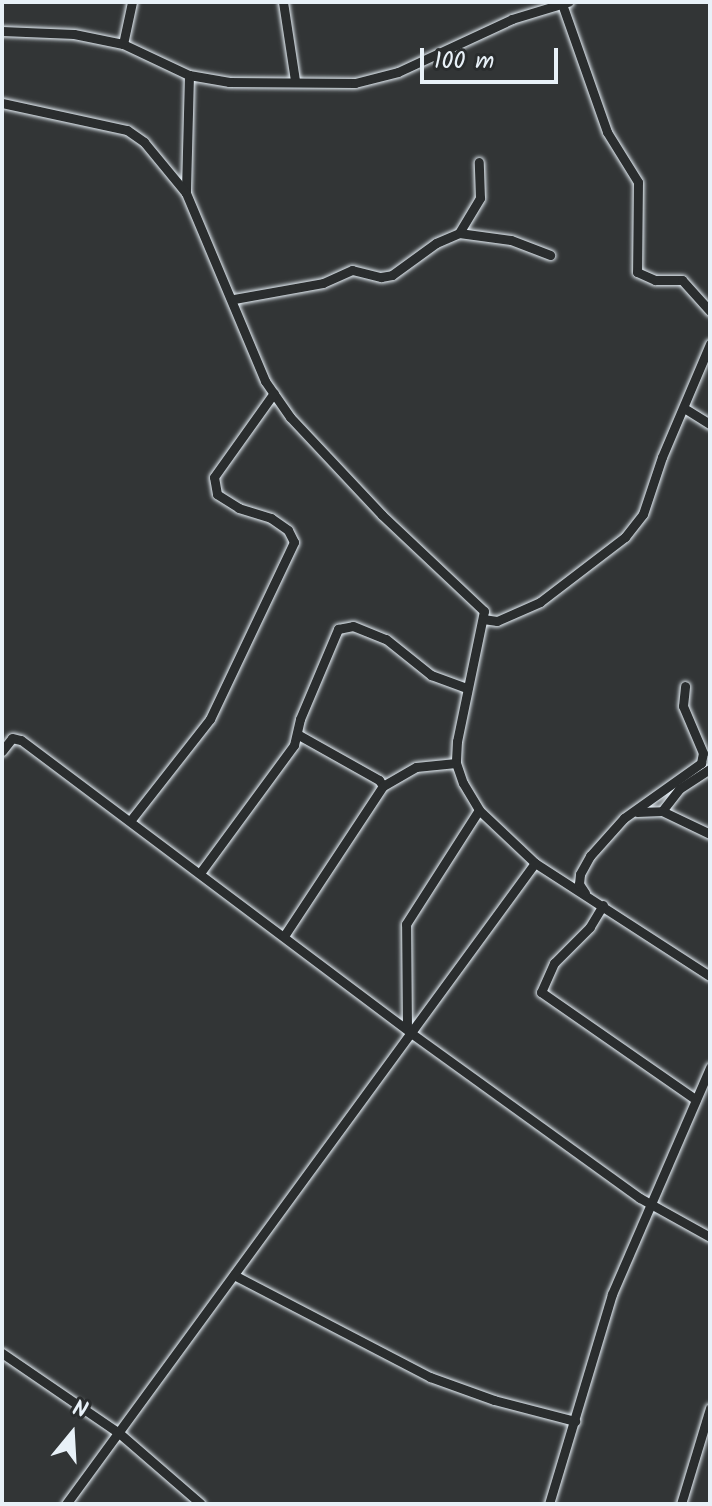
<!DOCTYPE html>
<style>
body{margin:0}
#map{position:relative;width:712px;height:1506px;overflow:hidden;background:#323536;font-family:Kalam,sans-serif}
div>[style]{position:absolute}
.roads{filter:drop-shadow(0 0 2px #e8f1f8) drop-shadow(0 0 2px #e8f1f8)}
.minor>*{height:9px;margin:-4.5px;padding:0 4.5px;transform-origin:4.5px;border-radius:4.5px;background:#2a2d2e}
span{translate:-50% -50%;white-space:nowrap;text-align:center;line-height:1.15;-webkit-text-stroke:8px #2a2d2e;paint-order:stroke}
.frame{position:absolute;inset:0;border:4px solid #e8f1f8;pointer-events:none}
.north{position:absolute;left:32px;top:1394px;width:80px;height:80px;-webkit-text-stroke:6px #2a2d2e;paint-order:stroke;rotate:18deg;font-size:22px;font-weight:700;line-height:32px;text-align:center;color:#e8f1f8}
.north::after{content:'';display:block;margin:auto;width:28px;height:36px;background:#e8f1f8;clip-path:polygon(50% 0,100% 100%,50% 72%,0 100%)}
.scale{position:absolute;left:420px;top:48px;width:138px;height:36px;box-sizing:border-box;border:4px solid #e8f1f8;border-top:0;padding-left:10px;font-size:24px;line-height:28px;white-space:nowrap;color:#e8f1f8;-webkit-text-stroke:6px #2a2d2e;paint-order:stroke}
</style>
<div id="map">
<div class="roads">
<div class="minor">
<i style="left:283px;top:2px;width:79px;rotate:81.3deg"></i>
<i style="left:562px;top:4px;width:136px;rotate:70.6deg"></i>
<i style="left:607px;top:132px;width:59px;rotate:58.2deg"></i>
<i style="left:638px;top:182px;width:90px;rotate:90.6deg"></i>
<i style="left:637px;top:272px;width:20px;rotate:24deg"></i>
<i style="left:655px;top:280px;width:27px"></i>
<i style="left:682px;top:280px;width:42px;rotate:47.9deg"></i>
<i style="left:2px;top:31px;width:72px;rotate:2.4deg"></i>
<i style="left:74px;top:34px;width:50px;rotate:11.5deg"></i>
<i style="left:123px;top:44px;width:73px;rotate:25.2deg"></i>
<i style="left:189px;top:75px;width:41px;rotate:9.9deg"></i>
<i style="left:229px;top:82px;width:126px;rotate:0.5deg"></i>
<i style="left:355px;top:83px;width:44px;rotate:-14.3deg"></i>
<i style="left:398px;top:72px;width:126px;rotate:-24.9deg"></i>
<i style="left:512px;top:19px;width:59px;rotate:-16.9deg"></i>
<i style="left:123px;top:44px;width:43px;rotate:-77.9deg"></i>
<i style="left:189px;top:75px;width:118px;rotate:91.5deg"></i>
<i style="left:186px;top:193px;width:204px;rotate:67.2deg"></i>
<i style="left:265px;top:381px;width:44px;rotate:55.2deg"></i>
<i style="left:290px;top:417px;width:134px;rotate:46.8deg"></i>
<i style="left:382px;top:515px;width:140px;rotate:43.3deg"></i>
<i style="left:484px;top:611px;width:133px;rotate:101.7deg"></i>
<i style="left:457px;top:741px;width:22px;rotate:93deg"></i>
<i style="left:456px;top:763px;width:21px;rotate:71deg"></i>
<i style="left:463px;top:783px;width:31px;rotate:59deg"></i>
<i style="left:479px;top:810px;width:77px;rotate:43.4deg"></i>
<i style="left:535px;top:863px;width:208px;rotate:32.9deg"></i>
<i style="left:2px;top:103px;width:128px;rotate:12.2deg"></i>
<i style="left:127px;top:130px;width:21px;rotate:35deg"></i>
<i style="left:144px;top:142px;width:66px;rotate:50.5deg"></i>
<i style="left:459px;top:233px;width:41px;rotate:-59deg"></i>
<i style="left:480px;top:198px;width:36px;rotate:-92deg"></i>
<i style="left:234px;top:299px;width:90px;rotate:-10.2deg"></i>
<i style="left:323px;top:283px;width:32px;rotate:-24deg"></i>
<i style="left:352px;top:270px;width:30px;rotate:14deg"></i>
<i style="left:381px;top:277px;width:11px;rotate:-10deg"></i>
<i style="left:392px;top:275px;width:54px;rotate:-36deg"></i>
<i style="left:436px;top:243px;width:25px;rotate:-23deg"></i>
<i style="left:459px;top:233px;width:52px;rotate:7.7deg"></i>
<i style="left:511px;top:240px;width:42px;rotate:21deg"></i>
<i style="left:684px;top:408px;width:31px;rotate:32deg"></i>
<i style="left:483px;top:619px;width:14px;rotate:8deg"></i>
<i style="left:497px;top:621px;width:47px;rotate:-23.8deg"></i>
<i style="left:540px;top:602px;width:107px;rotate:-37.4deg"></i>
<i style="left:625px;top:537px;width:29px;rotate:-52deg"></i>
<i style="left:643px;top:514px;width:60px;rotate:-71.6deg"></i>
<i style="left:662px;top:457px;width:123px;rotate:-67deg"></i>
<i style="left:297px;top:734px;width:94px;rotate:29.3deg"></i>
<i style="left:379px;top:780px;width:7px;rotate:56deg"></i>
<i style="left:2px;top:751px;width:16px;rotate:-52deg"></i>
<i style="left:12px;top:738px;width:9px;rotate:13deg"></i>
<i style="left:21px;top:740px;width:488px;rotate:36.9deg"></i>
<i style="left:411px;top:1033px;width:282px;rotate:35.8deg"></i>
<i style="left:640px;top:1198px;width:80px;rotate:29.1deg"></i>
<i style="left:662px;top:811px;width:28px;rotate:-52deg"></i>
<i style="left:679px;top:789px;width:37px;rotate:-33deg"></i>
<i style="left:637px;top:812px;width:25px;rotate:-2deg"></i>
<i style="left:662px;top:811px;width:53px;rotate:25.6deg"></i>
<i style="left:130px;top:821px;width:130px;rotate:-51.9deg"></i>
<i style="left:210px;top:719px;width:196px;rotate:-64.6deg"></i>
<i style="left:294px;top:542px;width:13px;rotate:-117deg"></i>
<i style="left:288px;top:530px;width:21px;rotate:-145deg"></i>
<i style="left:271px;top:518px;width:34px;rotate:-163deg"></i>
<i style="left:239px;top:508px;width:26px;rotate:-148deg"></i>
<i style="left:217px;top:494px;width:17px;rotate:-100deg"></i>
<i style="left:214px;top:477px;width:103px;rotate:-54.5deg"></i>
<i style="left:200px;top:873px;width:159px;rotate:-53.7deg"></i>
<i style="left:294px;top:745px;width:27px;rotate:-77deg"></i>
<i style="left:300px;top:719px;width:98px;rotate:-67.1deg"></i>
<i style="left:338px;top:629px;width:15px;rotate:-11deg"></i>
<i style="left:353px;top:626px;width:35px;rotate:22deg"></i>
<i style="left:386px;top:639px;width:58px;rotate:38.7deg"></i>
<i style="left:431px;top:675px;width:37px;rotate:20deg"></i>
<i style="left:585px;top:893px;width:11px;rotate:-124deg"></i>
<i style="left:579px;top:884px;width:10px;rotate:-84deg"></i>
<i style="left:580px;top:874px;width:21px;rotate:-61deg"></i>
<i style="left:590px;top:856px;width:51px;rotate:-48.2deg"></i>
<i style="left:624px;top:818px;width:95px;rotate:-35.5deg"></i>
<i style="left:701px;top:763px;width:10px;rotate:-79deg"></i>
<i style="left:703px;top:753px;width:51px;rotate:-113.1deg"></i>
<i style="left:683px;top:706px;width:20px;rotate:-84deg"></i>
<i style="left:603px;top:905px;width:26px;rotate:121deg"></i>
<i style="left:590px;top:927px;width:51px;rotate:135deg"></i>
<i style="left:554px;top:963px;width:32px;rotate:114deg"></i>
<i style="left:541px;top:992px;width:188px;rotate:34.8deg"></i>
<i style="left:284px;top:936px;width:180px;rotate:-56.6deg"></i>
<i style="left:383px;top:786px;width:38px;rotate:-30deg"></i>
<i style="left:416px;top:767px;width:40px;rotate:-5.7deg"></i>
<i style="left:407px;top:1029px;width:105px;rotate:-90.5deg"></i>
<i style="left:406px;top:924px;width:135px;rotate:-57.4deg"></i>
<i style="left:234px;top:1275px;width:221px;rotate:27.5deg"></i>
<i style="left:430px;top:1377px;width:68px;rotate:19.8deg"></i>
<i style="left:494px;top:1400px;width:84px;rotate:14.5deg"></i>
<i style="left:2px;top:1353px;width:142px;rotate:34.4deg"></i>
<i style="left:119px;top:1433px;width:108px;rotate:40.9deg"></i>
<i style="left:66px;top:1504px;width:794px;rotate:-53.81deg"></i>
<i style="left:549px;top:1504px;width:219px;rotate:-73.3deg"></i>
<i style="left:612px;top:1294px;width:247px;rotate:-66.6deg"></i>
<i style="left:681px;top:1504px;width:100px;rotate:-73.2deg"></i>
</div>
</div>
<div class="frame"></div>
<div class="north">N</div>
<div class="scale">100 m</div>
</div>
